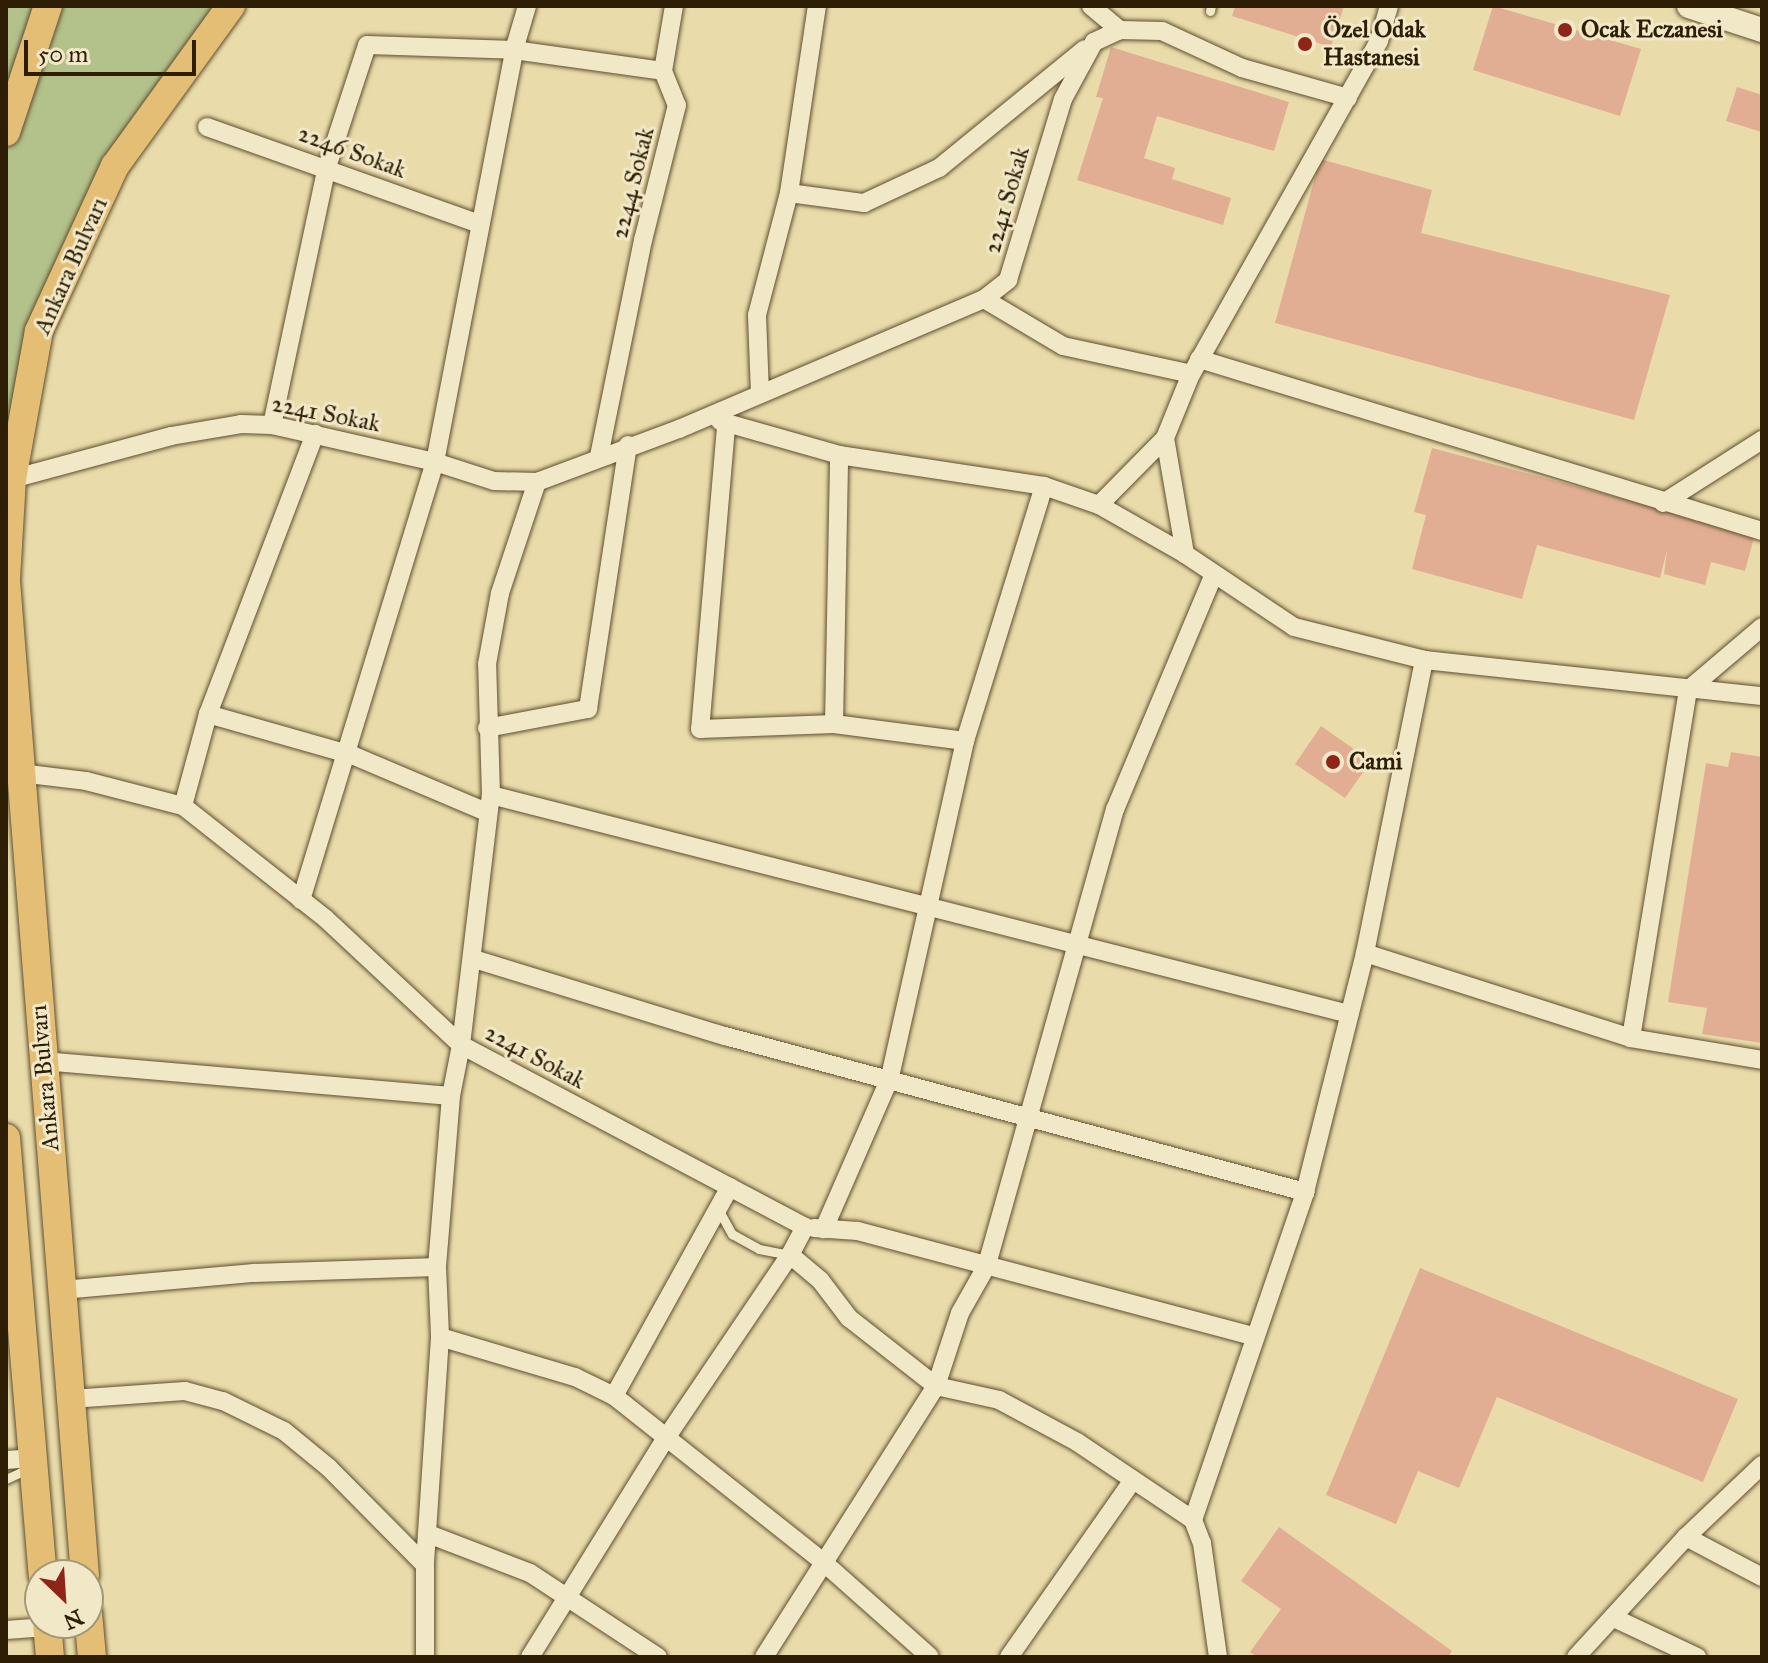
<!DOCTYPE html>
<meta charset="utf-8">
<style>
body{margin:0}
#map{position:relative;width:1768px;height:1663px;overflow:hidden;background:#eadcaa;font-family:"IM FELL Great Primer",serif}
div>[style]{position:absolute}
.green>*{inset:0;background:#b3c18b}
.building>*{inset:0;background:#e2ae93}
.roads{filter:drop-shadow(0 0 2px #5e4e2f) drop-shadow(0 0 2px #5e4e2f)}
.lane>*{height:9px;margin:-4.5px;padding:0 4.5px;transform-origin:4.5px;border-radius:4.5px;background:#f1e8c8}
.street>*{height:18px;margin:-9px;padding:0 9px;transform-origin:9px;border-radius:9px;background:#f1e8c8}
.secondary>*{height:24px;margin:-12px;padding:0 12px;transform-origin:12px;border-radius:12px;background:#f1e8c8}
.primary>*{height:28px;margin:-14px;padding:0 14px;transform-origin:14px;border-radius:14px;background:#e5be75}
.dots>*{width:22px;height:22px;translate:-50% -50%;box-sizing:border-box;border:4px solid #f1e8c8;border-radius:50%}
span{translate:-50% -50%;white-space:nowrap;text-align:center;line-height:1.15;-webkit-text-stroke:6px #f1e8c8;paint-order:stroke}
.poi-label{font-size:24px;color:#2f1e06;font-weight:700}
.left{translate:0 -50%;text-align:left}
.street-label{font-size:24px;color:#2f1e06}
.frame{position:absolute;inset:0;border:8px solid #2f1e06;pointer-events:none}
.north{position:absolute;left:24px;top:1559px;width:80px;height:80px;box-sizing:border-box;background:#f1e8c8;border:2px solid #a3977a;border-radius:50%;rotate:155deg;font-size:22px;font-weight:700;line-height:32px;text-align:center;color:#2f1e06}
.north::after{content:'';display:block;margin:auto;width:28px;height:36px;background:#8f2418;clip-path:polygon(50% 0,100% 100%,50% 72%,0 100%)}
.scale{position:absolute;left:24px;top:40px;width:172px;height:36px;box-sizing:border-box;border:4px solid #2f1e06;border-top:0;padding-left:10px;font-size:24px;line-height:28px;white-space:nowrap;color:#2f1e06;-webkit-text-stroke:6px #f1e8c8;paint-order:stroke}
</style>
<div id="map">
<div class="green">
<i style="clip-path:polygon(6px 6px,231px 6px,182px 69px,39px 331px,6px 579px)"></i>
</div>
<div class="building">
<i style="clip-path:polygon(1235px 6px,1344px 6px,1331px 47px,1232px 16px)"></i>
<i style="clip-path:polygon(1493px 6px,1641px 49px,1620px 116px,1473px 70px)"></i>
<i style="clip-path:polygon(1111px 47px,1289px 102px,1274px 151px,1157px 116px,1144px 158px,1175px 168px,1172px 179px,1231px 198px,1223px 225px,1077px 180px,1103px 98px,1096px 97px)"></i>
<i style="clip-path:polygon(1737px 87px,1762px 95px,1762px 132px,1726px 121px)"></i>
<i style="clip-path:polygon(1320px 159px,1432px 190px,1421px 233px,1670px 295px,1634px 420px,1275px 323px)"></i>
<i style="clip-path:polygon(1432px 448px,1755px 534px,1745px 571px,1711px 562px,1705px 585px,1664px 574px,1667px 550px,1660px 578px,1537px 545px,1522px 599px,1412px 569px,1426px 515px,1414px 512px)"></i>
<i style="clip-path:polygon(1321px 726px,1371px 761px,1345px 798px,1295px 764px)"></i>
<i style="clip-path:polygon(1731px 752px,1762px 757px,1762px 1043px,1702px 1034px,1707px 1008px,1668px 1002px,1706px 763px,1728px 767px)"></i>
<i style="clip-path:polygon(1420px 1268px,1738px 1399px,1703px 1482px,1497px 1397px,1459px 1488px,1418px 1471px,1396px 1524px,1326px 1495px)"></i>
<i style="clip-path:polygon(1279px 1527px,1452px 1651px,1448px 1657px,1257px 1657px,1250px 1652px,1281px 1609px,1241px 1581px)"></i>
</div>
<div class="roads">
<div class="lane">
<i style="left:1210px;top:11px;width:5px;rotate:-79deg"></i>
<i style="left:718px;top:1209px;width:29px;rotate:61deg"></i>
<i style="left:732px;top:1234px;width:31px;rotate:29deg"></i>
<i style="left:759px;top:1249px;width:32px;rotate:11deg"></i>
<i style="left:6px;top:1479px;width:26px;rotate:-25deg"></i>
</div>
<div class="street">
<i style="left:1091px;top:6px;width:38px;rotate:40deg"></i>
<i style="left:1389px;top:6px;width:36px;rotate:106deg"></i>
<i style="left:1379px;top:41px;width:382px;rotate:119.4deg"></i>
<i style="left:1191px;top:374px;width:69px;rotate:112.1deg"></i>
<i style="left:1165px;top:438px;width:118px;rotate:80.2deg"></i>
<i style="left:1185px;top:554px;width:131px;rotate:33.8deg"></i>
<i style="left:1294px;top:627px;width:134px;rotate:14.2deg"></i>
<i style="left:1424px;top:660px;width:340px;rotate:6.1deg"></i>
<i style="left:663px;top:71px;width:66px;rotate:-80.4deg"></i>
<i style="left:207px;top:127px;width:290px;rotate:19.6deg"></i>
<i style="left:789px;top:193px;width:76px;rotate:7.6deg"></i>
<i style="left:864px;top:203px;width:83px;rotate:-25deg"></i>
<i style="left:939px;top:168px;width:188px;rotate:-39.2deg"></i>
<i style="left:984px;top:299px;width:92px;rotate:30.7deg"></i>
<i style="left:1063px;top:346px;width:131px;rotate:12.3deg"></i>
<i style="left:1199px;top:359px;width:589px;rotate:16.99deg"></i>
<i style="left:760px;top:394px;width:79px;rotate:-92.2deg"></i>
<i style="left:757px;top:315px;width:126px;rotate:-75.3deg"></i>
<i style="left:789px;top:193px;width:189px;rotate:-81.5deg"></i>
<i style="left:720px;top:421px;width:124px;rotate:15.9deg"></i>
<i style="left:839px;top:455px;width:207px;rotate:8.6deg"></i>
<i style="left:1044px;top:486px;width:58px;rotate:19.1deg"></i>
<i style="left:1099px;top:505px;width:99px;rotate:29.7deg"></i>
<i style="left:272px;top:425px;width:264px;rotate:-78deg"></i>
<i style="left:327px;top:167px;width:128px;rotate:-71.8deg"></i>
<i style="left:367px;top:45px;width:147px;rotate:1.9deg"></i>
<i style="left:514px;top:50px;width:150px;rotate:8deg"></i>
<i style="left:663px;top:71px;width:37px;rotate:68deg"></i>
<i style="left:677px;top:105px;width:139px;rotate:104.1deg"></i>
<i style="left:643px;top:240px;width:221px;rotate:101.5deg"></i>
<i style="left:726px;top:427px;width:303px;rotate:94.9deg"></i>
<i style="left:700px;top:729px;width:134px;rotate:-2.1deg"></i>
<i style="left:834px;top:724px;width:132px;rotate:7.4deg"></i>
<i style="left:965px;top:741px;width:347px;rotate:102.6deg"></i>
<i style="left:889px;top:1080px;width:163px;rotate:113.6deg"></i>
<i style="left:12px;top:479px;width:165px;rotate:-15.1deg"></i>
<i style="left:171px;top:436px;width:71px;rotate:-9.7deg"></i>
<i style="left:241px;top:424px;width:31px;rotate:2deg"></i>
<i style="left:272px;top:425px;width:167px;rotate:12.8deg"></i>
<i style="left:435px;top:462px;width:62px;rotate:17.9deg"></i>
<i style="left:494px;top:481px;width:43px;rotate:1.3deg"></i>
<i style="left:1663px;top:503px;width:117px;rotate:-32.5deg"></i>
<i style="left:1099px;top:505px;width:94px;rotate:-45.4deg"></i>
<i style="left:1214px;top:574px;width:255px;rotate:112.8deg"></i>
<i style="left:1115px;top:809px;width:476px;rotate:105.7deg"></i>
<i style="left:986px;top:1267px;width:53px;rotate:119.5deg"></i>
<i style="left:960px;top:1313px;width:77px;rotate:108.2deg"></i>
<i style="left:936px;top:1386px;width:110px;rotate:-142deg"></i>
<i style="left:849px;top:1318px;width:48px;rotate:-127.3deg"></i>
<i style="left:820px;top:1280px;width:39px;rotate:-140deg"></i>
<i style="left:790px;top:1255px;width:32px;rotate:-62deg"></i>
<i style="left:805px;top:1227px;width:389px;rotate:-152.1deg"></i>
<i style="left:461px;top:1045px;width:252px;rotate:-83.2deg"></i>
<i style="left:491px;top:795px;width:131px;rotate:-91.7deg"></i>
<i style="left:487px;top:664px;width:72px;rotate:-79.6deg"></i>
<i style="left:500px;top:593px;width:117px;rotate:-71.6deg"></i>
<i style="left:537px;top:482px;width:152px;rotate:-20.5deg"></i>
<i style="left:679px;top:429px;width:332px;rotate:-23.1deg"></i>
<i style="left:984px;top:299px;width:31px;rotate:-38deg"></i>
<i style="left:1008px;top:280px;width:189px;rotate:-73.1deg"></i>
<i style="left:1063px;top:99px;width:65px;rotate:-61.5deg"></i>
<i style="left:1094px;top:42px;width:29px;rotate:-25deg"></i>
<i style="left:1120px;top:30px;width:42px;rotate:1.4deg"></i>
<i style="left:1162px;top:31px;width:88px;rotate:24.8deg"></i>
<i style="left:1242px;top:68px;width:110px;rotate:15.8deg"></i>
<i style="left:208px;top:714px;width:150px;rotate:15.9deg"></i>
<i style="left:352px;top:755px;width:146px;rotate:23deg"></i>
<i style="left:834px;top:724px;width:269px;rotate:-88.9deg"></i>
<i style="left:487px;top:728px;width:103px;rotate:-10.7deg"></i>
<i style="left:588px;top:709px;width:267px;rotate:-81.4deg"></i>
<i style="left:965px;top:741px;width:267px;rotate:-72.8deg"></i>
<i style="left:20px;top:773px;width:66px;rotate:6.9deg"></i>
<i style="left:86px;top:781px;width:100px;rotate:14.5deg"></i>
<i style="left:183px;top:806px;width:182px;rotate:38.3deg"></i>
<i style="left:326px;top:919px;width:185px;rotate:43deg"></i>
<i style="left:461px;top:1045px;width:52px;rotate:101.1deg"></i>
<i style="left:451px;top:1096px;width:172px;rotate:94.7deg"></i>
<i style="left:437px;top:1267px;width:70px;rotate:87.5deg"></i>
<i style="left:440px;top:1337px;width:228px;rotate:93.8deg"></i>
<i style="left:425px;top:1565px;width:92px;rotate:90deg"></i>
<i style="left:491px;top:795px;width:886px;rotate:14.32deg"></i>
<i style="left:183px;top:806px;width:95px;rotate:-74.8deg"></i>
<i style="left:208px;top:714px;width:300px;rotate:-69.1deg"></i>
<i style="left:301px;top:900px;width:458px;rotate:-73deg"></i>
<i style="left:435px;top:462px;width:420px;rotate:-79.1deg"></i>
<i style="left:514px;top:50px;width:46px;rotate:-73.5deg"></i>
<i style="left:1365px;top:953px;width:279px;rotate:17.7deg"></i>
<i style="left:1631px;top:1038px;width:133px;rotate:9.5deg"></i>
<i style="left:474px;top:959px;width:263px;rotate:17.1deg"></i>
<i style="left:725px;top:1036px;width:601px;rotate:15.05deg"></i>
<i style="left:1631px;top:1038px;width:353px;rotate:-80.7deg"></i>
<i style="left:1688px;top:690px;width:97px;rotate:-40.4deg"></i>
<i style="left:43px;top:1061px;width:409px;rotate:4.9deg"></i>
<i style="left:814px;top:1228px;width:44px;rotate:3.9deg"></i>
<i style="left:858px;top:1231px;width:410px;rotate:14.9deg"></i>
<i style="left:62px;top:1290px;width:193px;rotate:-5.1deg"></i>
<i style="left:254px;top:1273px;width:183px;rotate:-1.9deg"></i>
<i style="left:440px;top:1337px;width:141px;rotate:16.5deg"></i>
<i style="left:575px;top:1377px;width:43px;rotate:26deg"></i>
<i style="left:614px;top:1396px;width:265px;rotate:38.4deg"></i>
<i style="left:822px;top:1561px;width:144px;rotate:41.6deg"></i>
<i style="left:614px;top:1396px;width:239px;rotate:-61deg"></i>
<i style="left:71px;top:1399px;width:114px;rotate:-4deg"></i>
<i style="left:185px;top:1391px;width:39px;rotate:15deg"></i>
<i style="left:223px;top:1401px;width:68px;rotate:26.2deg"></i>
<i style="left:284px;top:1431px;width:58px;rotate:39.4deg"></i>
<i style="left:329px;top:1468px;width:136px;rotate:45.3deg"></i>
<i style="left:6px;top:1460px;width:27px;rotate:-4deg"></i>
<i style="left:1193px;top:1520px;width:347px;rotate:-71.1deg"></i>
<i style="left:1305px;top:1192px;width:246px;rotate:-75.9deg"></i>
<i style="left:1365px;top:953px;width:299px;rotate:-78.6deg"></i>
<i style="left:431px;top:1535px;width:106px;rotate:21deg"></i>
<i style="left:530px;top:1573px;width:153px;rotate:33.3deg"></i>
<i style="left:1686px;top:1537px;width:86px;rotate:27.8deg"></i>
<i style="left:1614px;top:1618px;width:92px;rotate:25.2deg"></i>
<i style="left:6px;top:1630px;width:41px;rotate:-4.2deg"></i>
<i style="left:530px;top:1657px;width:258px;rotate:-58.2deg"></i>
<i style="left:666px;top:1438px;width:221px;rotate:-55.9deg"></i>
<i style="left:764px;top:1657px;width:321px;rotate:-57.6deg"></i>
<i style="left:936px;top:1386px;width:65px;rotate:12.5deg"></i>
<i style="left:999px;top:1400px;width:89px;rotate:28.3deg"></i>
<i style="left:1077px;top:1442px;width:140px;rotate:33.9deg"></i>
<i style="left:1193px;top:1520px;width:25px;rotate:69deg"></i>
<i style="left:1202px;top:1543px;width:115px;rotate:82deg"></i>
<i style="left:1009px;top:1657px;width:216px;rotate:-55deg"></i>
<i style="left:1576px;top:1657px;width:163px;rotate:-47.5deg"></i>
<i style="left:1686px;top:1537px;width:105px;rotate:-43.5deg"></i>
</div>
<div class="secondary">
<i style="left:1689px;top:6px;width:77px;rotate:18.2deg"></i>
</div>
<div class="primary">
<i style="left:6px;top:132px;width:133px;rotate:-71.6deg"></i>
<i style="left:6px;top:579px;width:100px;rotate:-86.6deg"></i>
<i style="left:12px;top:479px;width:150px;rotate:-79.7deg"></i>
<i style="left:39px;top:331px;width:182px;rotate:-65.3deg"></i>
<i style="left:115px;top:166px;width:198px;rotate:-54.1deg"></i>
<i style="left:6px;top:581px;width:997px;rotate:85.46deg"></i>
<i style="left:6px;top:1138px;width:439px;rotate:85.2deg"></i>
<i style="left:88px;top:1613px;width:44px;rotate:84.8deg"></i>
<i style="left:47px;top:1623px;width:34px;rotate:85deg"></i>
</div>
</div>
<div class="dots">
<i style="left:1565px;top:30px;background:#8f2418"></i>
<i style="left:1305px;top:44px;background:#8f2418"></i>
<i style="left:1333px;top:762px;background:#8f2418"></i>
</div>
<div class="poi-label">
<span class="left" style="left:1323px;top:44px">Özel Odak<br>Hastanesi</span>
<span class="left" style="left:1581px;top:30px">Ocak Eczanesi</span>
<span class="left" style="left:1349px;top:762px">Cami</span>
</div>
<div class="street-label">
<span style="left:352px;top:152px;rotate:20deg">2246 Sokak</span>
<span style="left:633px;top:183px;rotate:-76deg">2244 Sokak</span>
<span style="left:1007px;top:200px;rotate:-74deg">2241 Sokak</span>
<span style="left:71px;top:266px;rotate:-66deg">Ankara Bulvarı</span>
<span style="left:326px;top:414px;rotate:11deg">2241 Sokak</span>
<span style="left:535px;top:1057px;rotate:28deg">2241 Sokak</span>
<span style="left:45px;top:1078px;rotate:-95deg">Ankara Bulvarı</span>
</div>
<div class="frame"></div>
<div class="north">N</div>
<div class="scale">50 m</div>
</div>
